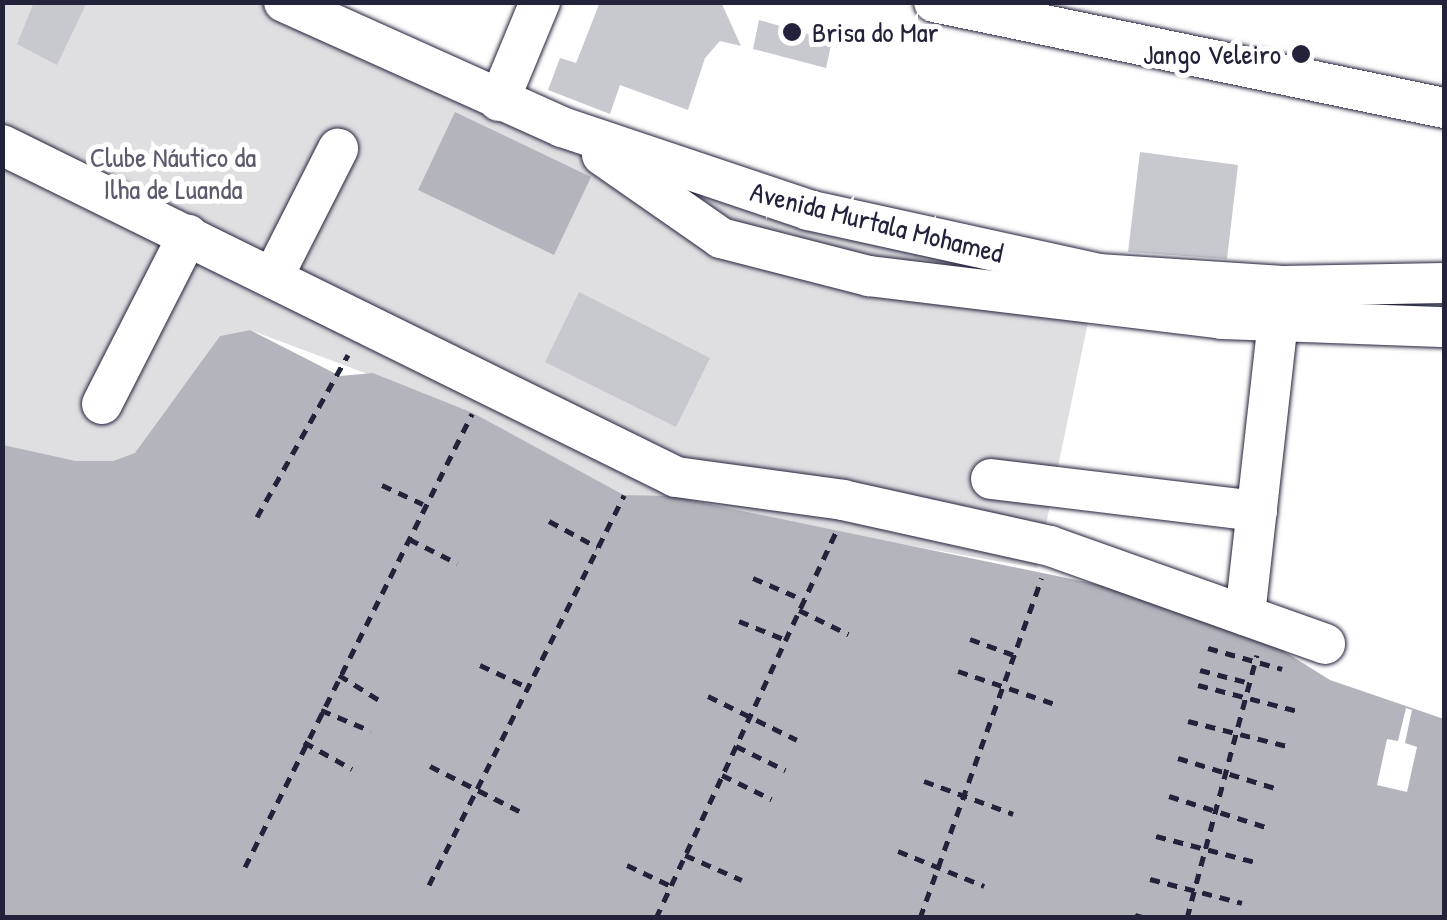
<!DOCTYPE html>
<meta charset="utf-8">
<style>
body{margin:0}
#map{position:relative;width:1447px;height:920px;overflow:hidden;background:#fff;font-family:"Patrick Hand",sans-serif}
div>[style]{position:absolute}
.green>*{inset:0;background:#dfdfe2}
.water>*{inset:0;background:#b4b4bc}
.pier>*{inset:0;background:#fff}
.building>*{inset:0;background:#c8c8cf}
.path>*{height:5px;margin-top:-2.5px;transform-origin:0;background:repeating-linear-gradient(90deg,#22223b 0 10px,transparent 0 18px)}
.roads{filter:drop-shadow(0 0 2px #22223b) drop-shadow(0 0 2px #22223b)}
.minor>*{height:40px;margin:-20px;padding:0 20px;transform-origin:20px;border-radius:20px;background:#fff}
.dots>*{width:28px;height:28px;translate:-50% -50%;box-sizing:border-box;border:5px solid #fff;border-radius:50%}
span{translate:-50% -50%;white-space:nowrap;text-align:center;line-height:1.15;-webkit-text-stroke:10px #fff;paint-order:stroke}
.poi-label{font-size:28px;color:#22223b}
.left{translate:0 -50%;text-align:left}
.right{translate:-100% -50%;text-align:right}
.park-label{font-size:28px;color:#5b5b6d}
.street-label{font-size:28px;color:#22223b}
.frame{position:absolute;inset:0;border:5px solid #22223b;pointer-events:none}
</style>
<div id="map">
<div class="green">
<i style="clip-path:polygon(3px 3px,285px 3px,562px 127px,1098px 274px,1037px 568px,624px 495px,472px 413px,250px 330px,220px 336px,136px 453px,113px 461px,76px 461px,3px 446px)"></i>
</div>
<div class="water">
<i style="clip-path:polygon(455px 112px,591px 177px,554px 255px,418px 190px)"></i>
<i style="clip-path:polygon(250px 330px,340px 376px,373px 373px,473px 413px,624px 495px,670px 496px,1158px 597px,1261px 637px,1330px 680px,1444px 719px,1444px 917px,3px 918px,3px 445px,76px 461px,113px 461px,135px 453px,220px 336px)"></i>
</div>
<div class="pier">
<i style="clip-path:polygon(1406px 708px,1412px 710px,1405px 743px,1417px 747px,1407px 792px,1377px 785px,1387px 739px,1398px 741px)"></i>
</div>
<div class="building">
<i style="clip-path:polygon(34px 2px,87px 2px,57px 65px,17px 44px)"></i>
<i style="clip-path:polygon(600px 2px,721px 2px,741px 46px,720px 41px,705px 58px,688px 110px,620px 85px,610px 114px,548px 90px,560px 58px,576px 63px)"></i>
<i style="clip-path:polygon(759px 20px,832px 41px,826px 68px,753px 49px)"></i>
<i style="clip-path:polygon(1140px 152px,1238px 165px,1227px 259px,1128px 252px)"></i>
<i style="clip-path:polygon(579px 292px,710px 358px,676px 427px,545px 362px)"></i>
</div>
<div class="path">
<i style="left:382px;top:485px;width:45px;rotate:24.9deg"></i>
<i style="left:257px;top:517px;width:186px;rotate:-60.7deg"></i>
<i style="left:549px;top:521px;width:55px;rotate:28.4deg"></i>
<i style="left:409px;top:539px;width:54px;rotate:26.6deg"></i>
<i style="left:753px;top:578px;width:56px;rotate:23.3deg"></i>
<i style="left:799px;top:610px;width:55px;rotate:26.1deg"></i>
<i style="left:739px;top:621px;width:51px;rotate:22deg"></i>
<i style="left:970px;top:639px;width:47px;rotate:20deg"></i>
<i style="left:1208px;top:648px;width:77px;rotate:15.8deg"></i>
<i style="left:480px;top:665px;width:52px;rotate:25.1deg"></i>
<i style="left:1200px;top:670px;width:52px;rotate:14.6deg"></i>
<i style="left:958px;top:671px;width:102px;rotate:18.8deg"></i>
<i style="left:339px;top:675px;width:53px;rotate:31.9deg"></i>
<i style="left:1198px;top:685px;width:103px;rotate:14.6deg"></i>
<i style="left:708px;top:696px;width:99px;rotate:26.3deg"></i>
<i style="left:321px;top:710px;width:54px;rotate:22.8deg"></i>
<i style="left:1188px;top:721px;width:102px;rotate:14.2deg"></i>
<i style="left:304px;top:742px;width:55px;rotate:29.4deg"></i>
<i style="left:736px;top:746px;width:55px;rotate:26.1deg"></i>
<i style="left:1178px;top:758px;width:105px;rotate:17.2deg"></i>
<i style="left:430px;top:766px;width:104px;rotate:26.8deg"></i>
<i style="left:722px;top:775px;width:55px;rotate:26.1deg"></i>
<i style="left:924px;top:781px;width:95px;rotate:20.3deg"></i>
<i style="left:1169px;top:796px;width:102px;rotate:17.7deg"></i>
<i style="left:1156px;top:836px;width:102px;rotate:14.7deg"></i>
<i style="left:898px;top:851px;width:93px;rotate:22.1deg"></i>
<i style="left:685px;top:855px;width:62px;rotate:23.7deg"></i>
<i style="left:627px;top:865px;width:47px;rotate:25.5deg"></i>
<i style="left:245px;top:867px;width:507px;rotate:-63.38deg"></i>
<i style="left:1150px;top:879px;width:95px;rotate:14.6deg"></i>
<i style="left:429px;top:885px;width:436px;rotate:-63.4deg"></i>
<i style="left:1135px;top:915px;width:11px;rotate:15deg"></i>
<i style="left:656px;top:918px;width:426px;rotate:-65deg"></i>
<i style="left:920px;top:918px;width:361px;rotate:-70.3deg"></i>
<i style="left:1187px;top:918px;width:272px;rotate:-75.1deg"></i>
</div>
<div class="roads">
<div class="minor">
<i style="left:284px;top:2px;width:305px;rotate:24.2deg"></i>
<i style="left:562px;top:127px;width:260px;rotate:18.6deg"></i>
<i style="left:808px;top:210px;width:297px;rotate:12.4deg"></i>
<i style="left:1098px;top:274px;width:185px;rotate:3.7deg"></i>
<i style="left:1283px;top:286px;width:161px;rotate:-1.1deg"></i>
<i style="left:934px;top:2px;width:521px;rotate:11.74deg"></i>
<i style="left:499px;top:101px;width:107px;rotate:-67.5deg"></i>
<i style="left:2px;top:145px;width:751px;rotate:26.22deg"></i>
<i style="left:676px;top:477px;width:169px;rotate:7.8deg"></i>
<i style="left:843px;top:500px;width:212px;rotate:12.5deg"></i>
<i style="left:1050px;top:546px;width:292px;rotate:19.6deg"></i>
<i style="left:602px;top:155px;width:145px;rotate:34.9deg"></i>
<i style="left:721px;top:238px;width:153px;rotate:14.4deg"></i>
<i style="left:869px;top:276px;width:356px;rotate:6.9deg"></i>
<i style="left:1222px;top:319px;width:222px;rotate:2.1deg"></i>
<i style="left:273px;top:277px;width:144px;rotate:-63.1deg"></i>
<i style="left:102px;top:404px;width:190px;rotate:-63deg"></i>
<i style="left:991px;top:479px;width:268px;rotate:6.9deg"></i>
<i style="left:1245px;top:615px;width:294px;rotate:-83.6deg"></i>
</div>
</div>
<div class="dots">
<i style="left:792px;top:32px;background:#22223b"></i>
<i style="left:1301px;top:54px;background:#22223b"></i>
</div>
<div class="poi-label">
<span class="left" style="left:812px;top:32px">Brisa do Mar</span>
<span class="right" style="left:1281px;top:54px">Jango Veleiro</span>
</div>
<div class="park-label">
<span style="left:173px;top:173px">Clube Náutico da<br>Ilha de Luanda</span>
</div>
<div class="street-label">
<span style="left:877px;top:222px;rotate:14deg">Avenida Murtala Mohamed</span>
</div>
<div class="frame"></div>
</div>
